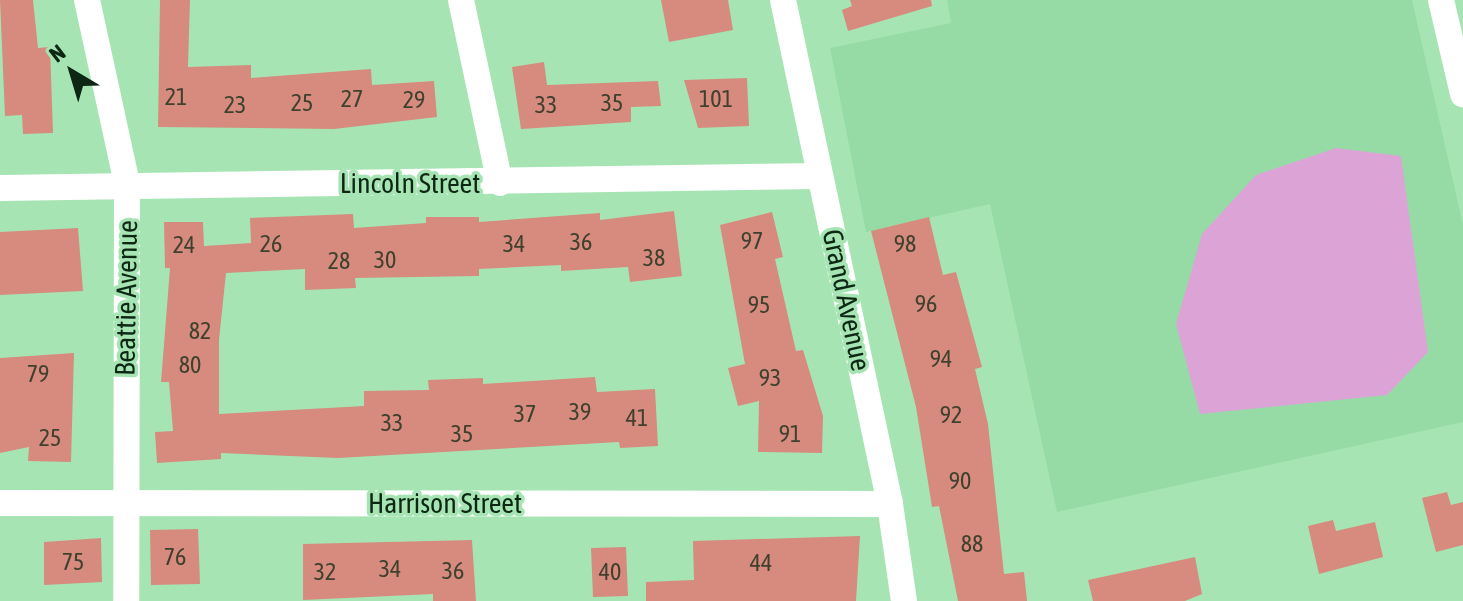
<!DOCTYPE html>
<style>
body{margin:0}
#map{position:relative;width:1463px;height:601px;overflow:hidden;background:#a6e5b3;font-family:"Asap Condensed",sans-serif}
div>[style]{position:absolute}
.built>*{inset:0;background:#96dba5}
.green>*{inset:0;background:#dca4d6}
.building>*{inset:0;background:#d68b7e}
.street>*{height:26px;margin:-13px;padding:0 13px;transform-origin:13px;border-radius:13px;background:#fff}
span{translate:-50% -50%;white-space:nowrap;text-align:center;line-height:1.15;-webkit-text-stroke:7px #a6e5b3;paint-order:stroke}
.number-label{font-size:24px;color:#3f402e}
.number-label span{-webkit-text-stroke-width:0}
.street-label{font-size:28px;color:#0d2714}
.north{position:absolute;left:32px;top:32px;width:80px;height:80px;-webkit-text-stroke:6px #a6e5b3;paint-order:stroke;rotate:322deg;font-size:22px;font-weight:700;line-height:32px;text-align:center;color:#0d2714}
.north::after{content:'';display:block;margin:auto;width:28px;height:36px;background:#0d2714;clip-path:polygon(50% 0,100% 100%,50% 72%,0 100%)}
</style>
<div id="map">
<div class="built">
<i style="clip-path:polygon(947px 0,1412px 0,1463px 225px,1463px 422px,1057px 512px,990px 204px,866px 232px,830px 48px,951px 23px)"></i>
</div>
<div class="green">
<i style="clip-path:polygon(1336px 148px,1401px 156px,1428px 352px,1387px 395px,1200px 414px,1176px 324px,1202px 234px,1256px 175px)"></i>
</div>
<div class="building">
<i style="clip-path:polygon(0 0,33px 0,38px 48px,50px 47px,53px 133px,23px 134px,22px 115px,5px 116px)"></i>
<i style="clip-path:polygon(160px 0,190px 0,188px 67px,251px 65px,251px 78px,371px 69px,372px 85px,434px 81px,437px 117px,334px 129px,158px 127px)"></i>
<i style="clip-path:polygon(661px 0,728px 0,733px 30px,669px 42px)"></i>
<i style="clip-path:polygon(850px 0,931px 0,932px 6px,848px 31px,842px 10px,852px 6px)"></i>
<i style="clip-path:polygon(544px 62px,547px 85px,658px 81px,661px 106px,631px 107px,631px 122px,521px 129px,512px 67px)"></i>
<i style="clip-path:polygon(747px 78px,749px 126px,698px 128px,684px 80px)"></i>
<i style="clip-path:polygon(674px 211px,682px 276px,630px 282px,628px 267px,561px 271px,561px 265px,479px 269px,479px 276px,355px 278px,356px 288px,305px 290px,305px 269px,226px 273px,219px 340px,219px 414px,364px 406px,364px 391px,429px 390px,428px 380px,483px 378px,483px 384px,595px 377px,597px 392px,655px 389px,658px 446px,620px 448px,619px 442px,338px 458px,221px 453px,221px 459px,157px 463px,155px 432px,173px 431px,169px 382px,161px 382px,170px 268px,165px 268px,164px 222px,203px 222px,204px 246px,251px 243px,250px 218px,353px 214px,354px 228px,426px 223px,426px 217px,479px 217px,479px 222px,600px 213px,600px 220px)"></i>
<i style="clip-path:polygon(772px 212px,783px 257px,775px 259px,796px 351px,803px 350px,823px 416px,822px 453px,758px 452px,759px 401px,738px 406px,728px 368px,745px 364px,720px 225px)"></i>
<i style="clip-path:polygon(929px 217px,943px 275px,956px 272px,982px 367px,975px 369px,988px 424px,1004px 574px,1024px 572px,1027px 601px,958px 601px,939px 506px,932px 507px,916px 407px,871px 231px)"></i>
<i style="clip-path:polygon(78px 228px,83px 291px,0 295px,0 232px)"></i>
<i style="clip-path:polygon(74px 353px,71px 462px,28px 461px,29px 447px,0 453px,0 358px)"></i>
<i style="clip-path:polygon(1447px 492px,1451px 505px,1463px 502px,1463px 545px,1436px 552px,1422px 498px)"></i>
<i style="clip-path:polygon(1333px 520px,1336px 531px,1375px 522px,1383px 557px,1319px 574px,1308px 526px)"></i>
<i style="clip-path:polygon(198px 529px,200px 584px,151px 585px,150px 530px)"></i>
<i style="clip-path:polygon(860px 536px,856px 601px,646px 601px,646px 582px,694px 580px,693px 541px)"></i>
<i style="clip-path:polygon(101px 538px,102px 582px,44px 585px,44px 542px)"></i>
<i style="clip-path:polygon(472px 540px,476px 601px,433px 601px,433px 594px,303px 600px,303px 544px)"></i>
<i style="clip-path:polygon(626px 547px,628px 596px,593px 597px,591px 548px)"></i>
<i style="clip-path:polygon(1195px 557px,1202px 594px,1185px 601px,1093px 601px,1088px 580px)"></i>
</div>
<div class="street">
<i style="left:87px;top:0;width:187px;rotate:77.7deg"></i>
<i style="left:127px;top:183px;width:418px;rotate:90.1deg"></i>
<i style="left:461px;top:0;width:187px;rotate:78deg"></i>
<i style="left:783px;top:0;width:515px;rotate:78.01deg"></i>
<i style="left:890px;top:504px;width:98px;rotate:81.8deg"></i>
<i style="left:1441px;top:0;width:97px;rotate:76.8deg"></i>
<i style="left:0;top:188px;width:820px;rotate:-0.84deg"></i>
<i style="left:0;top:503px;width:890px;rotate:0.06deg"></i>
</div>
<div class="number-label">
<span style="left:176px;top:97px">21</span>
<span style="left:352px;top:99px">27</span>
<span style="left:716px;top:99px">101</span>
<span style="left:414px;top:100px">29</span>
<span style="left:302px;top:103px">25</span>
<span style="left:612px;top:103px">35</span>
<span style="left:235px;top:105px">23</span>
<span style="left:546px;top:105px">33</span>
<span style="left:752px;top:241px">97</span>
<span style="left:581px;top:242px">36</span>
<span style="left:271px;top:244px">26</span>
<span style="left:514px;top:244px">34</span>
<span style="left:905px;top:244px">98</span>
<span style="left:184px;top:245px">24</span>
<span style="left:654px;top:258px">38</span>
<span style="left:385px;top:260px">30</span>
<span style="left:339px;top:261px">28</span>
<span style="left:926px;top:304px">96</span>
<span style="left:759px;top:305px">95</span>
<span style="left:200px;top:331px">82</span>
<span style="left:941px;top:359px">94</span>
<span style="left:190px;top:365px">80</span>
<span style="left:38px;top:374px">79</span>
<span style="left:770px;top:378px">93</span>
<span style="left:580px;top:412px">39</span>
<span style="left:525px;top:414px">37</span>
<span style="left:951px;top:415px">92</span>
<span style="left:637px;top:418px">41</span>
<span style="left:392px;top:423px">33</span>
<span style="left:462px;top:434px">35</span>
<span style="left:790px;top:434px">91</span>
<span style="left:50px;top:438px">25</span>
<span style="left:960px;top:481px">90</span>
<span style="left:972px;top:544px">88</span>
<span style="left:175px;top:557px">76</span>
<span style="left:73px;top:562px">75</span>
<span style="left:761px;top:563px">44</span>
<span style="left:390px;top:569px">34</span>
<span style="left:453px;top:571px">36</span>
<span style="left:325px;top:572px">32</span>
<span style="left:610px;top:572px">40</span>
</div>
<div class="street-label">
<span style="left:410px;top:183px">Lincoln Street</span>
<span style="left:126px;top:298px;rotate:-89deg">Beattie Avenue</span>
<span style="left:847px;top:300px;rotate:78deg">Grand Avenue</span>
<span style="left:445px;top:503px">Harrison Street</span>
</div>
<div class="north">N</div>
</div>
